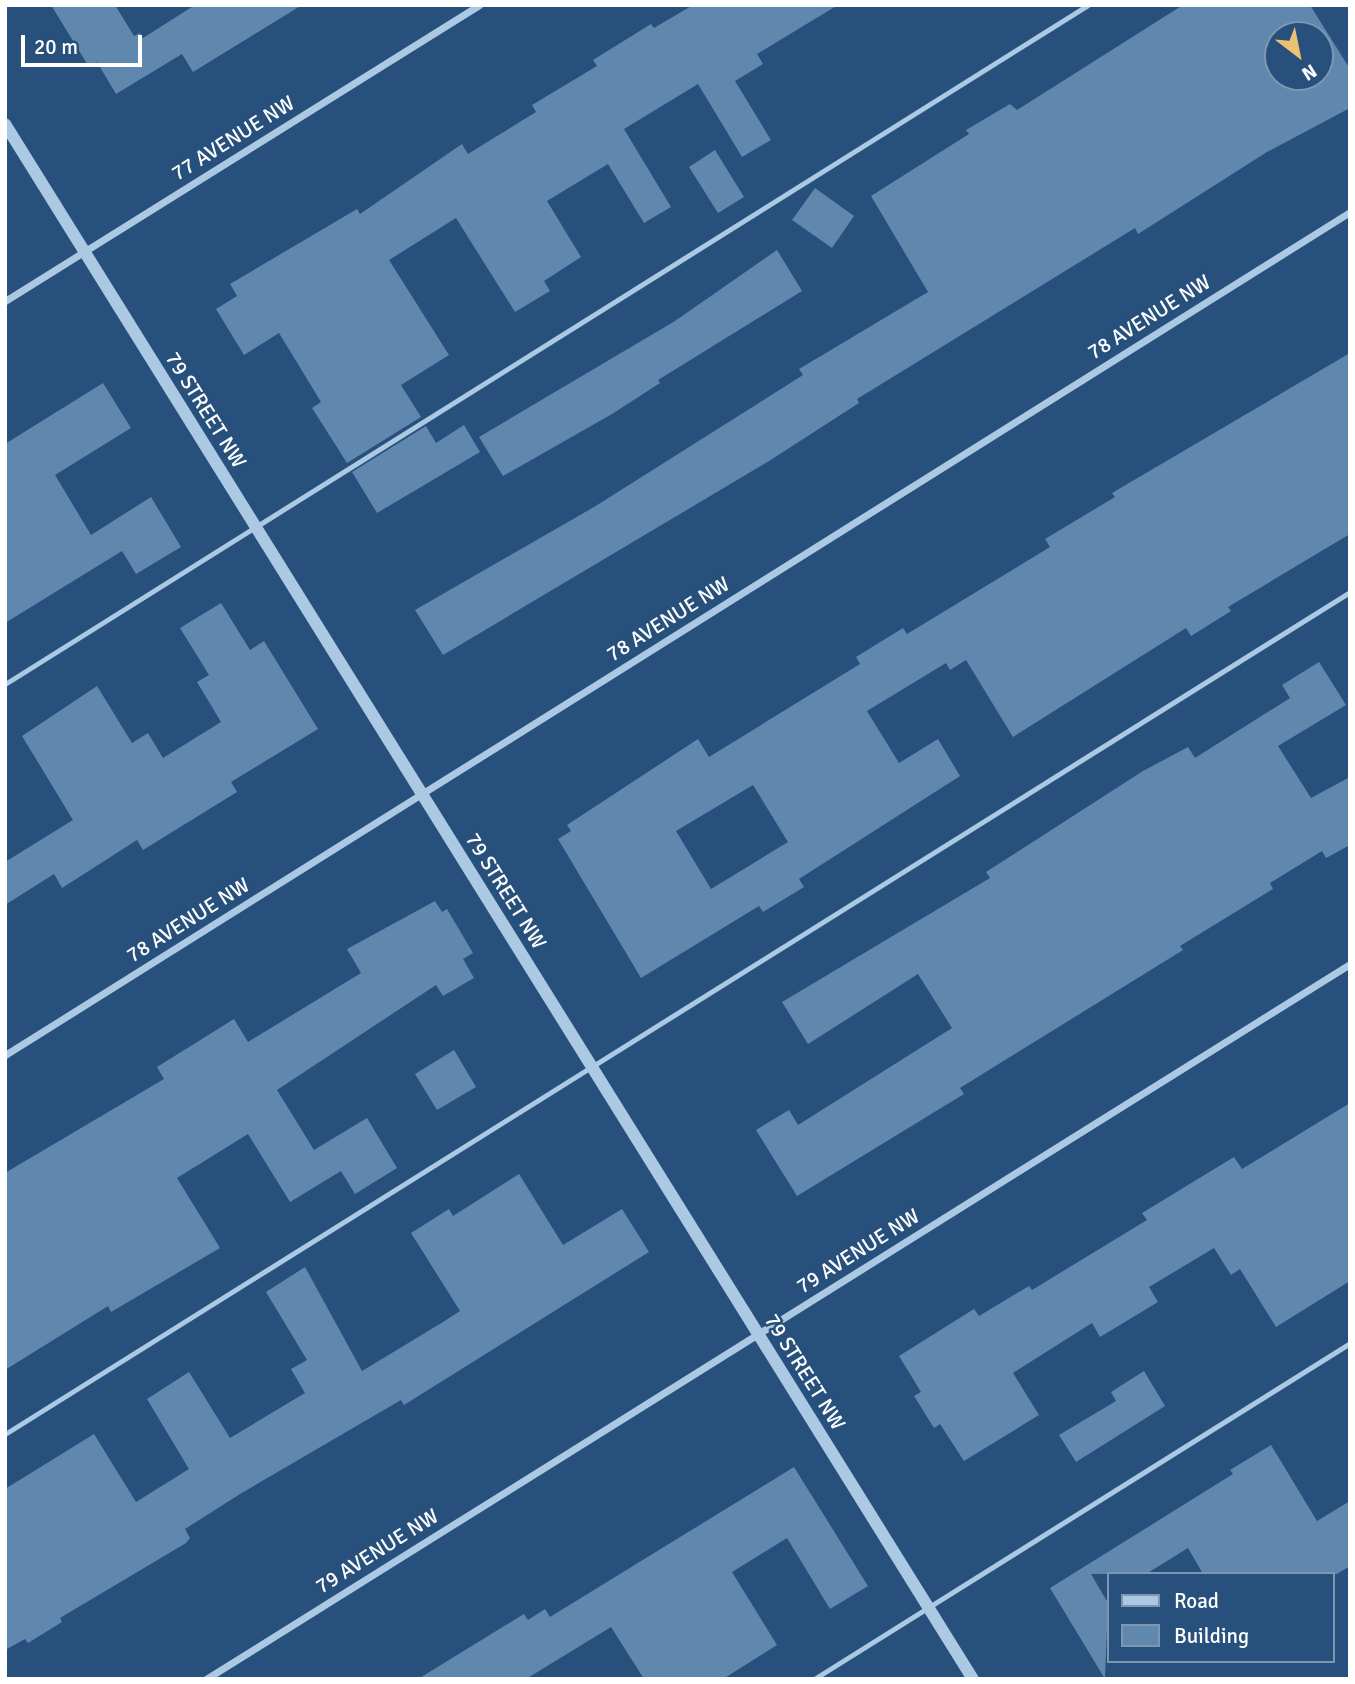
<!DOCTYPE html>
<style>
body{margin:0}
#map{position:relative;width:1355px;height:1684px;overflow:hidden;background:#27517c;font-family:Signika,sans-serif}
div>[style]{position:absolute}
.building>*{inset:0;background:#6087ad}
.service>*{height:5px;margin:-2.5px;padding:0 2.5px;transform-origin:2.5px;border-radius:2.5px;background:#acc9e4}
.minor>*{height:7px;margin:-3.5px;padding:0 3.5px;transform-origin:3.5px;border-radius:3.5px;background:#acc9e4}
.tertiary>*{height:12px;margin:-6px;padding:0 6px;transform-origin:6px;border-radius:6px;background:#acc9e4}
span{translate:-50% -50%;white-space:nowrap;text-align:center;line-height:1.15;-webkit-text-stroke:5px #27517c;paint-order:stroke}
.street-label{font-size:21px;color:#fff}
.frame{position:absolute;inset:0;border:7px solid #fff;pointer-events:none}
.legend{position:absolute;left:1107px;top:1572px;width:228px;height:91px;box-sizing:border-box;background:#27517c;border:2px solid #7d97b0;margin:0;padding:9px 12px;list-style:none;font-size:21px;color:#fff}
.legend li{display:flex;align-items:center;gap:14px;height:35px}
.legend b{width:35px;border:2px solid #7d97b0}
.north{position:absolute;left:1264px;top:21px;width:70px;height:70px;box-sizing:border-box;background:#27517c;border:2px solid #7d97b0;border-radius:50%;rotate:148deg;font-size:19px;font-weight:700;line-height:28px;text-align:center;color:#fff}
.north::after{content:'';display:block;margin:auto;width:24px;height:32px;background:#ecc172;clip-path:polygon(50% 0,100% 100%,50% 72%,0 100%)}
.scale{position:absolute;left:21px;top:35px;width:121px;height:32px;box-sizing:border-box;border:4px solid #fff;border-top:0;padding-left:9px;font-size:21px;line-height:24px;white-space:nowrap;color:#fff;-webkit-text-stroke:5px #27517c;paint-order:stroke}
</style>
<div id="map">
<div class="building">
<i style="clip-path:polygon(51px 5px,115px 5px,134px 36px,140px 33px,143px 38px,195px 5px,302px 5px,193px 72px,182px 54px,116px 94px,97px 62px,89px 67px)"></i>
<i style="clip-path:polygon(693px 5px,838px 5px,757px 54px,763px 64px,735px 81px,771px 140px,742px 157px,698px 84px,624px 129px,671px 207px,644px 223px,608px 164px,547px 201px,581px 257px,544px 281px,550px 291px,515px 312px,456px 218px,389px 260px,449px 355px,401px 385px,421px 417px,347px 463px,312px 408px,321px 402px,279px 333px,244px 355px,216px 309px,237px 296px,230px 284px,357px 209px,360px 214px,462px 144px,468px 154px,536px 112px,532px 105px,597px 66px,593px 60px,651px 24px,654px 28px)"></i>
<i style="clip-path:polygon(evenodd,1183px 5px,1310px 5px,1350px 69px,1350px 108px,1267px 152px,1138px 234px,1135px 228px,857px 399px,859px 403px,769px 461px,443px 655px,415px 610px,594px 507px,803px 375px,799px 369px,928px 292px,871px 196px,969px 134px,966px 130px,1010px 104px,1017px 110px,1183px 5px,1278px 35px,1320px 35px,1320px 77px,1278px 77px,1278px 35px)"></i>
<i style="clip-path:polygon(715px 150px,744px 197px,718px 213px,689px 167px)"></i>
<i style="clip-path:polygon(815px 188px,854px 216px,832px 248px,792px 220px)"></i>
<i style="clip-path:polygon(777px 250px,802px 291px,658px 380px,660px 383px,612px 414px,503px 476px,479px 437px,675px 321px)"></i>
<i style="clip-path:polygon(evenodd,1350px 353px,1350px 534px,1228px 607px,1231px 611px,1191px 636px,1186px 628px,1013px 737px,966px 660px,950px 670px,946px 663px,867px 711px,899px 763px,938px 739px,960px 776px,799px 879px,804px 887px,763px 912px,759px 906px,641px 978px,558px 839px,571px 831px,567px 825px,698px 739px,709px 757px,860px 664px,856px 657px,903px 628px,907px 634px,1050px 547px,1045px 539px,1115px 497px,1112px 493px,1350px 353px,753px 785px,788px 842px,711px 889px,676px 831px,753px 785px)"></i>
<i style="clip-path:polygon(103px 383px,131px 428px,55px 475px,91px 535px,151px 497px,181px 547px,136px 574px,122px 551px,5px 623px,5px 444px)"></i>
<i style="clip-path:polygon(464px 425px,480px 452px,377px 513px,352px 472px,426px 426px,436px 443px)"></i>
<i style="clip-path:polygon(221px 603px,250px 650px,264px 641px,318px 729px,231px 782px,237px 792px,143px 850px,137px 840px,62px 888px,54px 874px,5px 905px,5px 862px,73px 820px,22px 736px,97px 686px,132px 743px,148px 733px,163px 758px,221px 722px,197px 682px,209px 675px,180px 628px)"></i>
<i style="clip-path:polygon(1319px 662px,1346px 705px,1278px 746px,1311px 798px,1350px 777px,1350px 845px,1326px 858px,1322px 851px,1270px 883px,1273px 889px,1180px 946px,1183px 950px,960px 1088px,964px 1094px,797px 1196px,756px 1130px,789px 1110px,798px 1125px,952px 1028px,918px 974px,808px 1044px,782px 1002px,990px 878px,986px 872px,1143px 771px,1188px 747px,1195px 758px,1290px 698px,1282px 685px)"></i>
<i style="clip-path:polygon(435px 901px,442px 912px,447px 909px,473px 953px,463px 959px,474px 978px,443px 996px,436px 985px,277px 1090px,314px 1150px,367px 1118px,397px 1168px,355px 1194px,341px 1171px,290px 1202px,248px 1134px,177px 1178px,220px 1248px,111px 1312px,108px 1306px,5px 1370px,5px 1173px,164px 1079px,157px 1067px,234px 1019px,248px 1042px,361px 973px,347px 949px)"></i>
<i style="clip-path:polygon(454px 1050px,476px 1087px,437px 1110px,415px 1074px)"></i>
<i style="clip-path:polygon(1350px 1103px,1350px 1281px,1276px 1327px,1240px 1269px,1231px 1275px,1214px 1248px,1149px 1287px,1158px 1302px,1100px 1337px,1092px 1323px,1013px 1373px,1039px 1415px,964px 1461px,940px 1424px,934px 1428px,914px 1396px,921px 1392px,899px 1356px,974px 1309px,979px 1316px,1029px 1286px,1032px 1290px,1147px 1220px,1142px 1213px,1234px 1157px,1242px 1169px)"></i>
<i style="clip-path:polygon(519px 1174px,563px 1245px,622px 1209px,649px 1252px,404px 1405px,401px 1400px,240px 1494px,185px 1529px,190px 1538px,186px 1543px,60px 1618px,62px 1622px,28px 1643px,25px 1639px,5px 1650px,5px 1489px,94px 1434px,136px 1502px,189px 1469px,147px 1399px,189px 1372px,230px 1438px,305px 1393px,291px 1369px,307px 1360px,266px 1292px,305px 1267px,362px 1371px,443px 1322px,460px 1311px,411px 1233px,449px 1209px,453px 1216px)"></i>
<i style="clip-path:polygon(1144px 1371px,1165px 1406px,1076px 1462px,1059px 1435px,1116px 1401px,1111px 1392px)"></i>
<i style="clip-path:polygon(1271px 1445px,1317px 1521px,1350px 1501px,1350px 1566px,1337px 1574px,1203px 1574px,1188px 1548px,1146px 1574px,1091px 1574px,1108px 1603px,1105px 1679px,1050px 1588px,1233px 1474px,1230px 1470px)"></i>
<i style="clip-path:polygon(794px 1467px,868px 1586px,830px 1609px,787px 1538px,732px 1572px,777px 1645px,723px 1679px,644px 1679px,611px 1627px,526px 1679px,418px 1679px,524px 1614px,528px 1620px,545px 1609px,550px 1617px)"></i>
</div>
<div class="service">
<i style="left:5px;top:684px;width:1278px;rotate:-32.09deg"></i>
<i style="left:5px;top:1434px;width:1587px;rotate:-32.05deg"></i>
<i style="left:814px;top:1679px;width:633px;rotate:-32.08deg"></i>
</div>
<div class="minor">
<i style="left:5px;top:301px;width:559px;rotate:-31.98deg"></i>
<i style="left:5px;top:1055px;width:1587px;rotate:-32.08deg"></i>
<i style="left:206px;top:1679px;width:1349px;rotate:-32.01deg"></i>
</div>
<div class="tertiary">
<i style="left:5px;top:124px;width:1832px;rotate:58.1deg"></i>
</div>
<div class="street-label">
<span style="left:233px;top:138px;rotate:-32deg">77 AVENUE NW</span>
<span style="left:1149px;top:317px;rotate:-32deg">78 AVENUE NW</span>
<span style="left:206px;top:410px;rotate:58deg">79 STREET NW</span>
<span style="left:668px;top:619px;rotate:-32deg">78 AVENUE NW</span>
<span style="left:506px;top:891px;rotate:58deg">79 STREET NW</span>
<span style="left:188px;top:920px;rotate:-32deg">78 AVENUE NW</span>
<span style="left:858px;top:1251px;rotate:-32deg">79 AVENUE NW</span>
<span style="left:805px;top:1372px;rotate:58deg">79 STREET NW</span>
<span style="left:377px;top:1551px;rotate:-32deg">79 AVENUE NW</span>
</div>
<div class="frame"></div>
<ul class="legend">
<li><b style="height:9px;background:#acc9e4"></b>Road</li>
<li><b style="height:19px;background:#6087ad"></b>Building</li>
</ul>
<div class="north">N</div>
<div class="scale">20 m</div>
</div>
